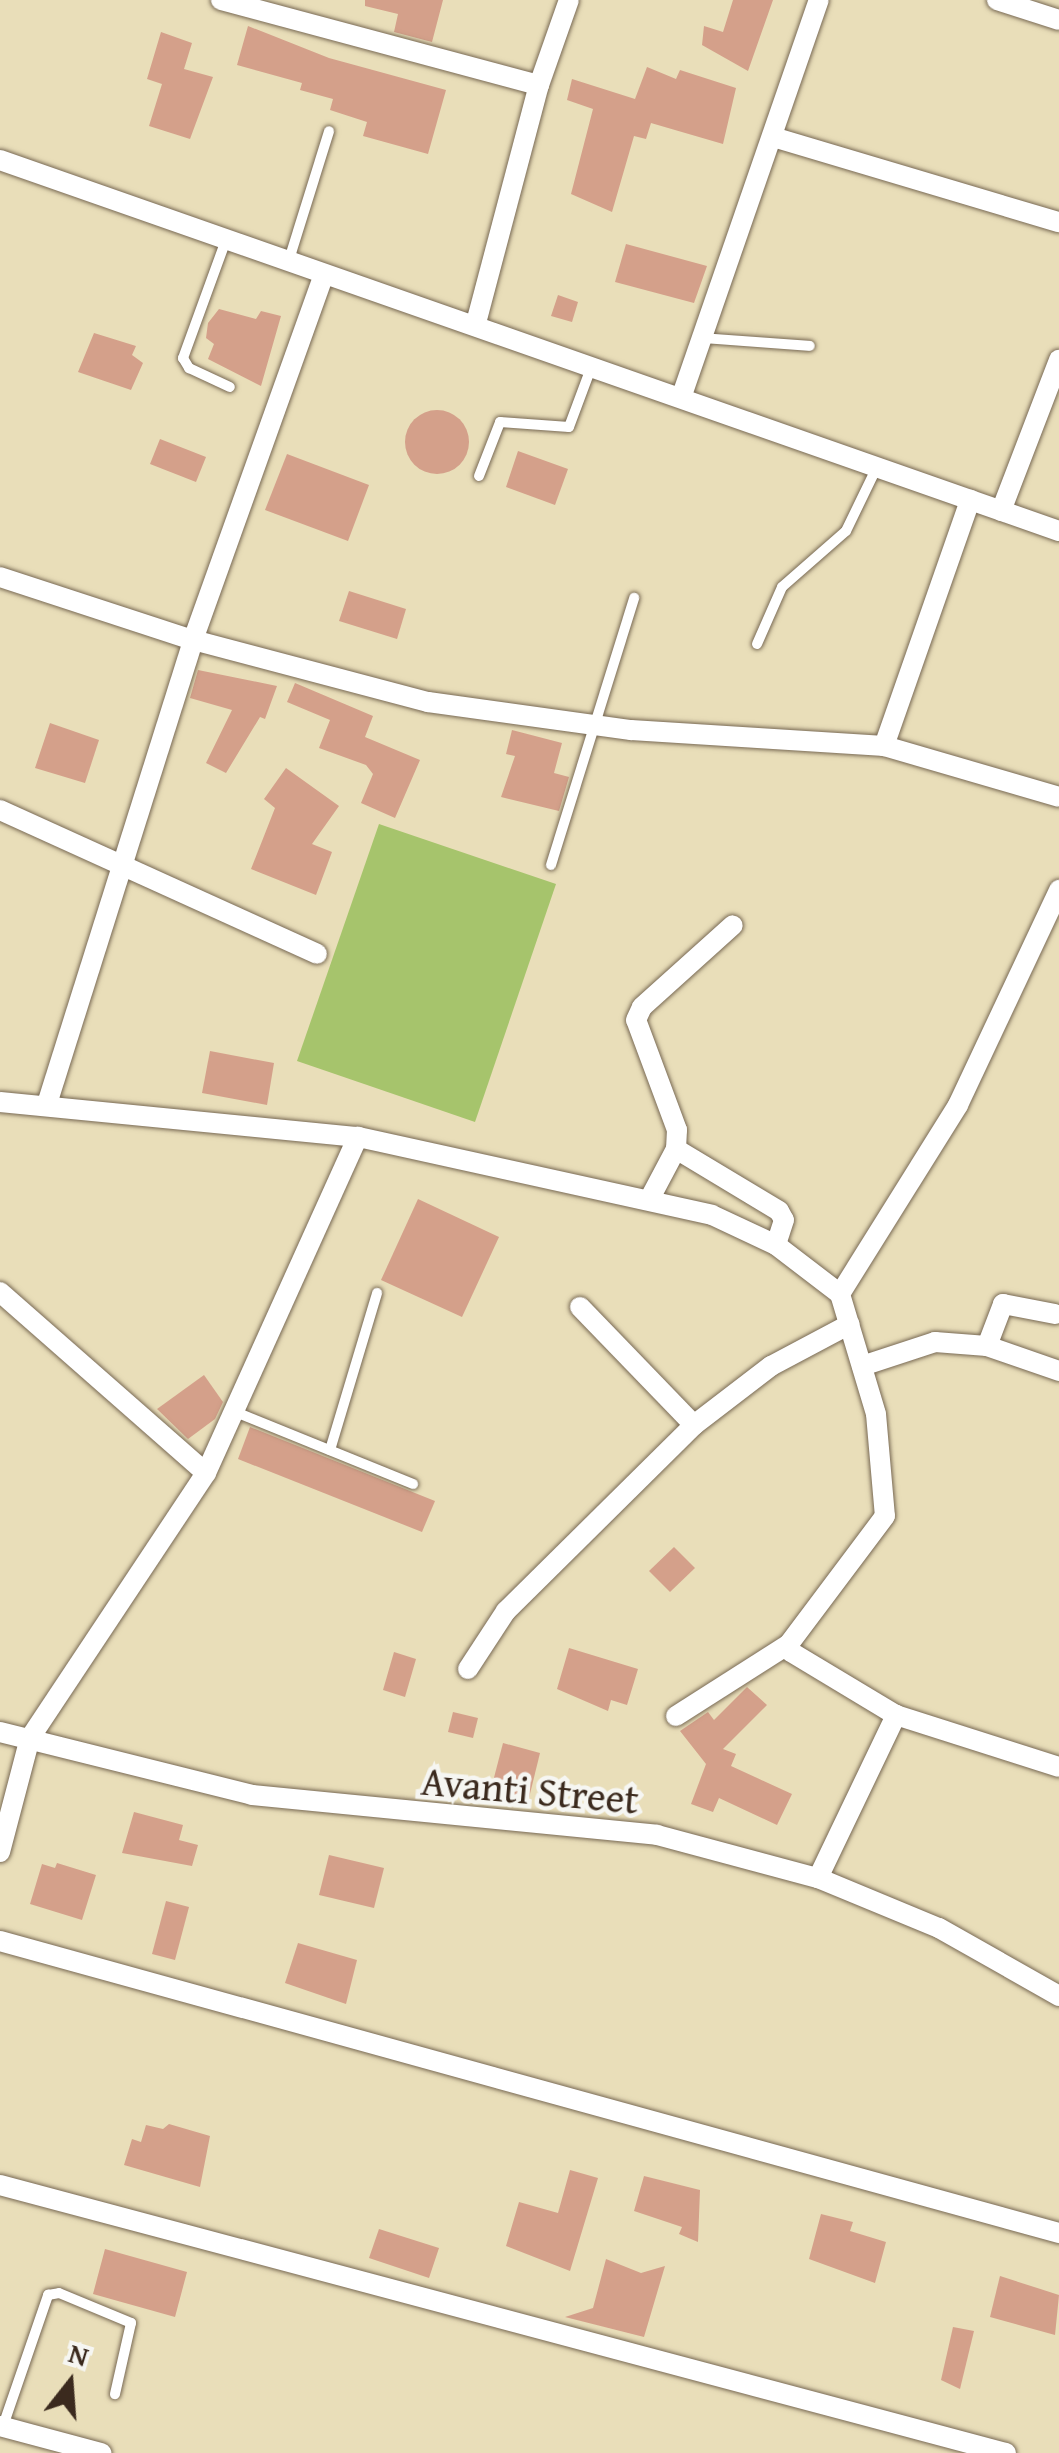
<!DOCTYPE html>
<style>
body{margin:0}
#map{position:relative;width:1059px;height:2453px;overflow:hidden;background:#e9deb9;font-family:"Gentium Book Plus",serif}
div>[style]{position:absolute}
.green>*{inset:0;background:#a6c46c}
.building>*{inset:0;background:#d4a08a}
.round{border-radius:50%}
.roads{filter:drop-shadow(0 0 2px #786954) drop-shadow(0 0 2px #786954)}
.service>*{height:10px;margin:-5px;padding:0 5px;transform-origin:5px;border-radius:5px;background:#fff}
.minor>*{height:20px;margin:-10px;padding:0 10px;transform-origin:10px;border-radius:10px;background:#fff}
span{translate:-50% -50%;white-space:nowrap;text-align:center;line-height:1.15;-webkit-text-stroke:9px #f6f6f2;paint-order:stroke}
.street-label{font-size:40px;color:#3b2a1e}
.north{position:absolute;left:20px;top:2333px;width:100px;height:100px;-webkit-text-stroke:8px #f6f6f2;paint-order:stroke;rotate:17deg;font-size:28px;font-weight:700;line-height:40px;text-align:center;color:#3b2a1e}
.north::after{content:'';display:block;margin:auto;width:35px;height:45px;background:#3b2a1e;clip-path:polygon(50% 0,100% 100%,50% 72%,0 100%)}
</style>
<div id="map">
<div class="green">
<i style="clip-path:polygon(379px 824px,556px 884px,475px 1122px,297px 1061px)"></i>
</div>
<div class="building">
<i style="clip-path:polygon(365px 0,443px 0,432px 42px,394px 32px,398px 14px,365px 6px)"></i>
<i style="clip-path:polygon(733px 0,773px 0,748px 71px,702px 45px,704px 26px,723px 32px)"></i>
<i style="clip-path:polygon(248px 26px,329px 58px,446px 90px,428px 154px,363px 136px,367px 122px,330px 110px,333px 99px,300px 90px,302px 83px,237px 65px)"></i>
<i style="clip-path:polygon(161px 32px,192px 43px,184px 69px,213px 77px,190px 139px,149px 126px,162px 84px,147px 79px)"></i>
<i style="clip-path:polygon(647px 67px,676px 79px,680px 70px,736px 88px,723px 144px,651px 123px,646px 139px,634px 136px,612px 212px,571px 194px,593px 109px,567px 100px,572px 79px,635px 99px)"></i>
<i style="clip-path:polygon(626px 244px,707px 266px,694px 303px,615px 282px)"></i>
<i style="clip-path:polygon(558px 295px,578px 302px,572px 322px,551px 316px)"></i>
<i style="clip-path:polygon(219px 309px,256px 319px,261px 311px,281px 316px,261px 386px,208px 359px,214px 344px,206px 338px,208px 323px)"></i>
<i style="clip-path:polygon(94px 333px,136px 346px,132px 355px,143px 363px,131px 390px,78px 372px)"></i>
<i class="round" style="left:405px;top:410px;width:64px;height:64px"></i>
<i style="clip-path:polygon(160px 439px,206px 457px,196px 482px,150px 464px)"></i>
<i style="clip-path:polygon(518px 451px,568px 469px,555px 505px,506px 487px)"></i>
<i style="clip-path:polygon(287px 454px,369px 485px,348px 541px,265px 510px)"></i>
<i style="clip-path:polygon(349px 591px,406px 609px,397px 639px,339px 621px)"></i>
<i style="clip-path:polygon(198px 670px,277px 686px,265px 719px,260px 717px,226px 773px,206px 763px,232px 710px,190px 698px)"></i>
<i style="clip-path:polygon(295px 683px,373px 716px,365px 737px,420px 760px,395px 818px,361px 803px,373px 774px,366px 765px,319px 748px,330px 720px,287px 702px)"></i>
<i style="clip-path:polygon(50px 723px,99px 740px,85px 783px,35px 768px)"></i>
<i style="clip-path:polygon(512px 730px,562px 743px,554px 773px,569px 777px,559px 811px,501px 797px,515px 756px,506px 754px)"></i>
<i style="clip-path:polygon(286px 768px,339px 806px,312px 844px,332px 852px,316px 895px,251px 869px,275px 808px,264px 799px)"></i>
<i style="clip-path:polygon(210px 1051px,274px 1063px,267px 1105px,202px 1093px)"></i>
<i style="clip-path:polygon(418px 1199px,499px 1237px,462px 1317px,381px 1280px)"></i>
<i style="clip-path:polygon(204px 1375px,223px 1402px,215px 1419px,188px 1439px,157px 1409px)"></i>
<i style="clip-path:polygon(250px 1427px,435px 1501px,422px 1532px,238px 1459px)"></i>
<i style="clip-path:polygon(674px 1547px,695px 1568px,670px 1592px,649px 1571px)"></i>
<i style="clip-path:polygon(569px 1648px,638px 1669px,627px 1705px,611px 1700px,608px 1711px,557px 1689px)"></i>
<i style="clip-path:polygon(394px 1652px,416px 1659px,405px 1697px,383px 1690px)"></i>
<i style="clip-path:polygon(747px 1687px,767px 1705px,723px 1749px,736px 1754px,731px 1766px,792px 1794px,777px 1825px,719px 1798px,713px 1812px,691px 1804px,706px 1764px,680px 1731px,708px 1712px,714px 1720px)"></i>
<i style="clip-path:polygon(453px 1712px,478px 1718px,473px 1738px,448px 1732px)"></i>
<i style="clip-path:polygon(503px 1743px,540px 1753px,528px 1802px,490px 1793px)"></i>
<i style="clip-path:polygon(134px 1812px,183px 1825px,179px 1840px,198px 1845px,192px 1866px,122px 1853px)"></i>
<i style="clip-path:polygon(329px 1855px,384px 1868px,374px 1908px,319px 1895px)"></i>
<i style="clip-path:polygon(57px 1863px,96px 1875px,82px 1920px,30px 1904px,42px 1864px,55px 1868px)"></i>
<i style="clip-path:polygon(166px 1901px,189px 1907px,175px 1960px,152px 1954px)"></i>
<i style="clip-path:polygon(298px 1943px,357px 1960px,346px 2004px,285px 1983px)"></i>
<i style="clip-path:polygon(169px 2124px,210px 2136px,200px 2187px,124px 2165px,132px 2139px,141px 2142px,146px 2125px,163px 2129px)"></i>
<i style="clip-path:polygon(570px 2170px,598px 2178px,570px 2271px,506px 2246px,519px 2202px,558px 2213px)"></i>
<i style="clip-path:polygon(644px 2176px,700px 2190px,698px 2242px,679px 2234px,682px 2227px,634px 2211px)"></i>
<i style="clip-path:polygon(821px 2214px,853px 2222px,850px 2231px,886px 2242px,875px 2283px,809px 2259px)"></i>
<i style="clip-path:polygon(379px 2229px,439px 2248px,429px 2278px,369px 2258px)"></i>
<i style="clip-path:polygon(105px 2249px,187px 2272px,175px 2317px,93px 2294px)"></i>
<i style="clip-path:polygon(606px 2259px,641px 2273px,665px 2266px,644px 2337px,565px 2317px,593px 2308px)"></i>
<i style="clip-path:polygon(1000px 2276px,1059px 2295px,1055px 2335px,990px 2317px)"></i>
<i style="clip-path:polygon(953px 2327px,974px 2331px,960px 2389px,941px 2380px)"></i>
</div>
<div class="roads">
<div class="service">
<i style="left:226px;top:240px;width:126px;rotate:110deg"></i>
<i style="left:183px;top:358px;width:12px;rotate:59deg"></i>
<i style="left:189px;top:368px;width:45px;rotate:24.9deg"></i>
<i style="left:288px;top:263px;width:138px;rotate:-72.7deg"></i>
<i style="left:702px;top:338px;width:108px;rotate:4.2deg"></i>
<i style="left:479px;top:476px;width:58px;rotate:-68.7deg"></i>
<i style="left:500px;top:422px;width:69px;rotate:4.1deg"></i>
<i style="left:569px;top:427px;width:66px;rotate:-69.6deg"></i>
<i style="left:757px;top:644px;width:62px;rotate:-66.3deg"></i>
<i style="left:782px;top:587px;width:85px;rotate:-41.2deg"></i>
<i style="left:846px;top:531px;width:71px;rotate:-64.2deg"></i>
<i style="left:551px;top:865px;width:280px;rotate:-72.7deg"></i>
<i style="left:238px;top:1413px;width:189px;rotate:22.1deg"></i>
<i style="left:330px;top:1450px;width:164px;rotate:-73.3deg"></i>
<i style="left:3px;top:2426px;width:139px;rotate:-71deg"></i>
<i style="left:48px;top:2295px;width:11px;rotate:-10deg"></i>
<i style="left:59px;top:2293px;width:78px;rotate:22.6deg"></i>
<i style="left:131px;top:2323px;width:73px;rotate:102.7deg"></i>
</div>
<div class="minor">
<i style="left:221px;top:0;width:329px;rotate:15deg"></i>
<i style="left:997px;top:0;width:65px;rotate:17.9deg"></i>
<i style="left:773px;top:137px;width:298px;rotate:16.6deg"></i>
<i style="left:0;top:160px;width:1122px;rotate:19.31deg"></i>
<i style="left:476px;top:323px;width:246px;rotate:-75.2deg"></i>
<i style="left:539px;top:85px;width:90px;rotate:-70.6deg"></i>
<i style="left:682px;top:395px;width:418px;rotate:-70.9deg"></i>
<i style="left:1001px;top:511px;width:162px;rotate:-69deg"></i>
<i style="left:0;top:577px;width:203px;rotate:18.1deg"></i>
<i style="left:193px;top:640px;width:243px;rotate:14.8deg"></i>
<i style="left:428px;top:702px;width:205px;rotate:7.9deg"></i>
<i style="left:631px;top:730px;width:254px;rotate:3.6deg"></i>
<i style="left:884px;top:746px;width:182px;rotate:16.2deg"></i>
<i style="left:884px;top:746px;width:261px;rotate:-70.7deg"></i>
<i style="left:0;top:810px;width:348px;rotate:24.4deg"></i>
<i style="left:0;top:1102px;width:360px;rotate:5.6deg"></i>
<i style="left:358px;top:1137px;width:362px;rotate:12.4deg"></i>
<i style="left:712px;top:1215px;width:71px;rotate:25.1deg"></i>
<i style="left:776px;top:1245px;width:81px;rotate:37.4deg"></i>
<i style="left:840px;top:1294px;width:125px;rotate:73.3deg"></i>
<i style="left:876px;top:1414px;width:102px;rotate:85deg"></i>
<i style="left:885px;top:1516px;width:160px;rotate:126.9deg"></i>
<i style="left:789px;top:1644px;width:8px;rotate:76deg"></i>
<i style="left:791px;top:1652px;width:122px;rotate:31deg"></i>
<i style="left:47px;top:1104px;width:486px;rotate:-72.5deg"></i>
<i style="left:193px;top:640px;width:388px;rotate:-70.3deg"></i>
<i style="left:676px;top:1149px;width:120px;rotate:31deg"></i>
<i style="left:779px;top:1211px;width:10px;rotate:61deg"></i>
<i style="left:784px;top:1220px;width:26px;rotate:108deg"></i>
<i style="left:649px;top:1200px;width:58px;rotate:-62.1deg"></i>
<i style="left:676px;top:1149px;width:19px;rotate:-87deg"></i>
<i style="left:677px;top:1130px;width:117px;rotate:-110.4deg"></i>
<i style="left:636px;top:1020px;width:14px;rotate:-65deg"></i>
<i style="left:642px;top:1007px;width:122px;rotate:-42deg"></i>
<i style="left:0;top:1292px;width:274px;rotate:41.3deg"></i>
<i style="left:840px;top:1294px;width:223px;rotate:-58deg"></i>
<i style="left:958px;top:1105px;width:238px;rotate:-64.8deg"></i>
<i style="left:580px;top:1307px;width:164px;rotate:46deg"></i>
<i style="left:987px;top:1346px;width:45px;rotate:-69.1deg"></i>
<i style="left:1003px;top:1304px;width:53px;rotate:10.9deg"></i>
<i style="left:862px;top:1366px;width:77px;rotate:-18.2deg"></i>
<i style="left:935px;top:1342px;width:52px;rotate:4.4deg"></i>
<i style="left:987px;top:1346px;width:76px;rotate:19.1deg"></i>
<i style="left:468px;top:1669px;width:69px;rotate:-56.8deg"></i>
<i style="left:506px;top:1611px;width:264px;rotate:-44.7deg"></i>
<i style="left:694px;top:1425px;width:97px;rotate:-37.5deg"></i>
<i style="left:771px;top:1366px;width:89px;rotate:-28deg"></i>
<i style="left:676px;top:1716px;width:134px;rotate:-32.5deg"></i>
<i style="left:0;top:1732px;width:260px;rotate:14deg"></i>
<i style="left:252px;top:1795px;width:407px;rotate:5.6deg"></i>
<i style="left:657px;top:1835px;width:167px;rotate:15deg"></i>
<i style="left:818px;top:1878px;width:131px;rotate:22.5deg"></i>
<i style="left:939px;top:1928px;width:138px;rotate:29.5deg"></i>
<i style="left:0;top:1852px;width:118px;rotate:-75.3deg"></i>
<i style="left:30px;top:1738px;width:318px;rotate:-56.4deg"></i>
<i style="left:206px;top:1473px;width:369px;rotate:-65.7deg"></i>
<i style="left:818px;top:1878px;width:181px;rotate:-64.4deg"></i>
<i style="left:896px;top:1715px;width:171px;rotate:17.7deg"></i>
<i style="left:0;top:1941px;width:1099px;rotate:15.42deg"></i>
<i style="left:0;top:2185px;width:1041px;rotate:14.92deg"></i>
<i style="left:0;top:2426px;width:105px;rotate:15deg"></i>
</div>
</div>
<div class="street-label">
<span style="left:530px;top:1790px;rotate:5deg">Avanti Street</span>
</div>
<div class="north">N</div>
</div>
